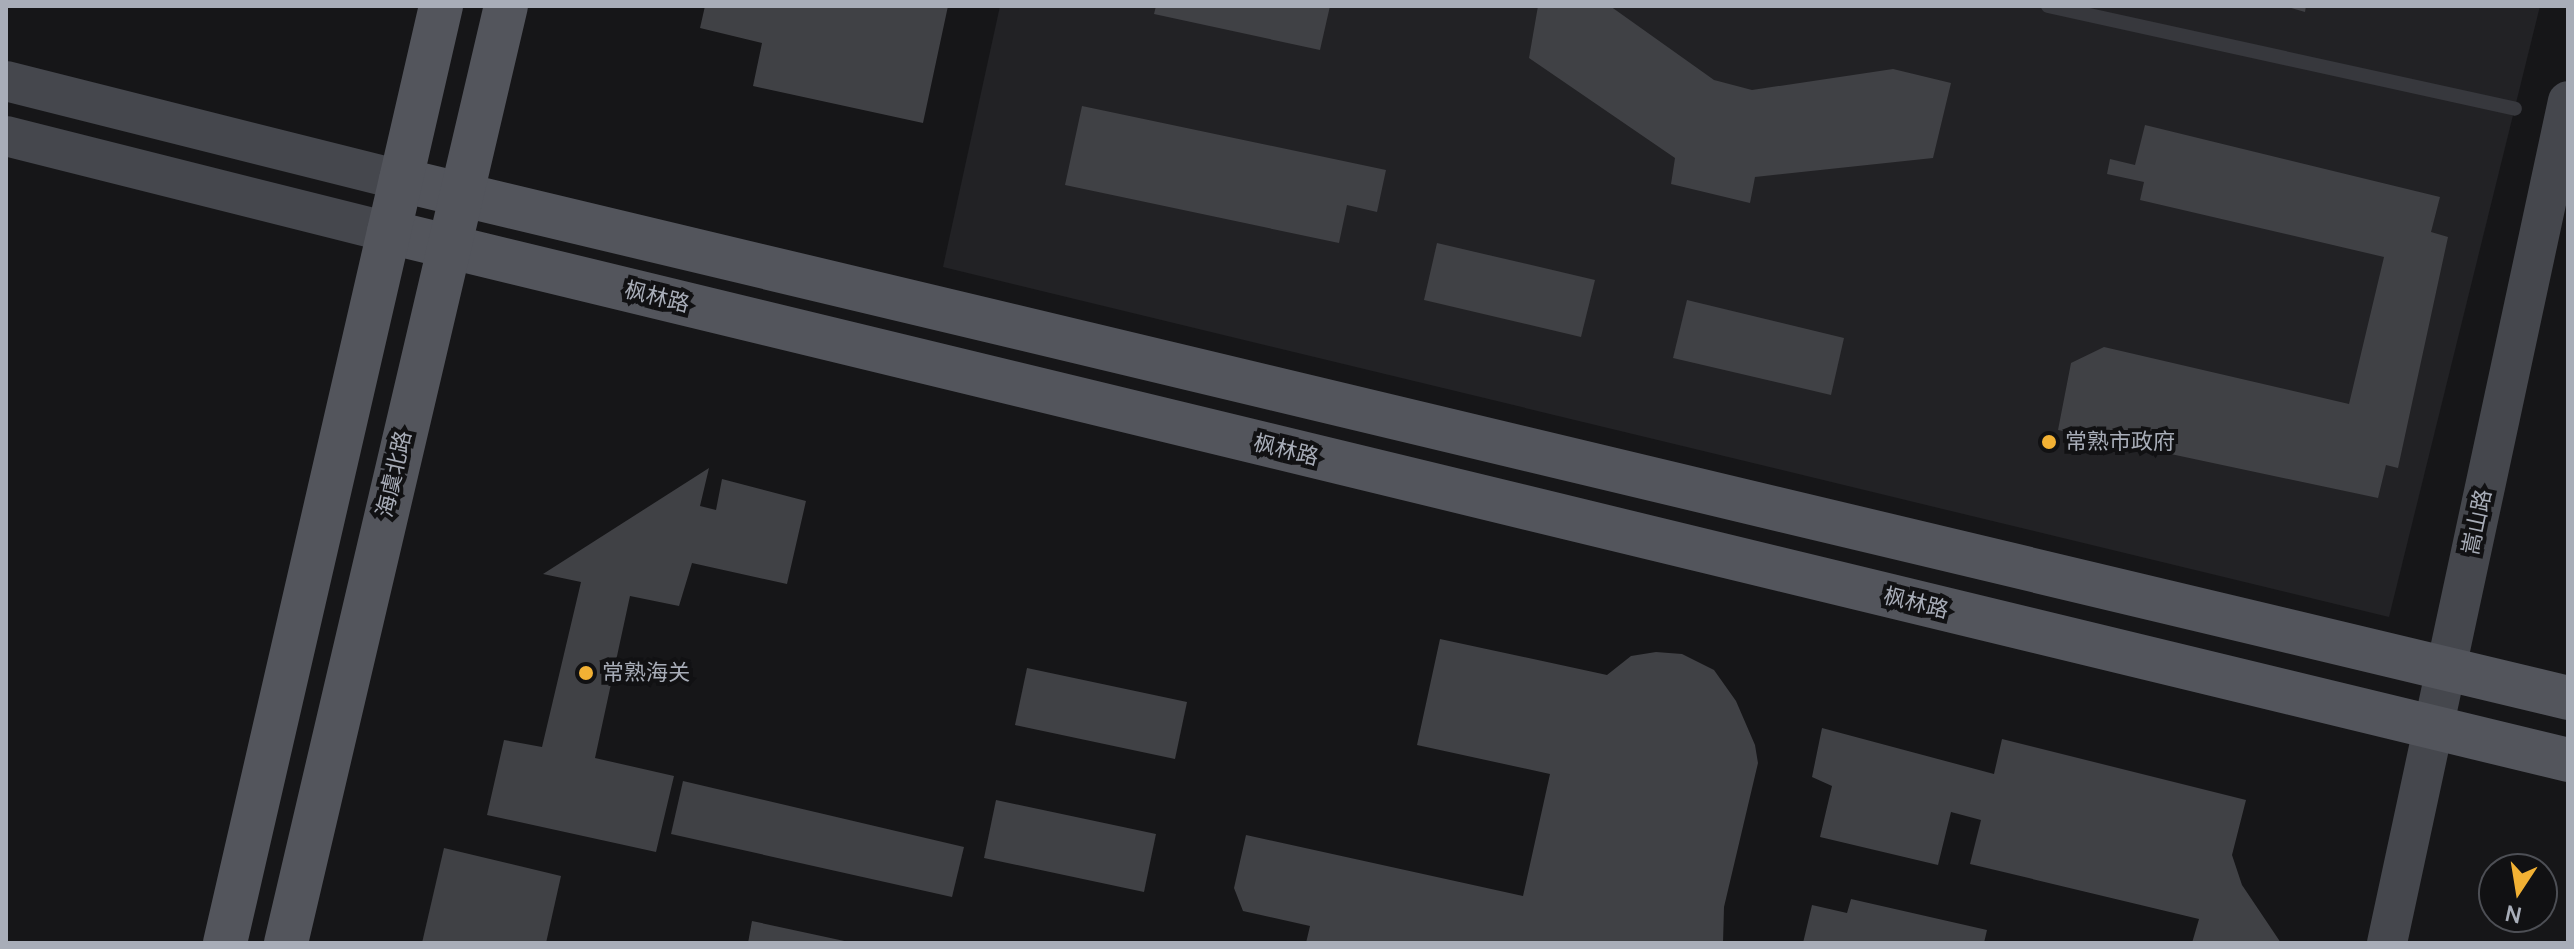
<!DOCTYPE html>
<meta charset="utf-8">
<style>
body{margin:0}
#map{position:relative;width:2574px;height:949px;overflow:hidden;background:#161618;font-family:Manrope,"Noto Sans SC",sans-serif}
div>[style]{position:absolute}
.built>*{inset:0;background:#222225}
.building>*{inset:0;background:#404145}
.lane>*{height:14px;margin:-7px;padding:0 7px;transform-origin:7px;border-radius:7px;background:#37383d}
.secondary>*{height:40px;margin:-20px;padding:0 20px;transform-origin:20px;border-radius:20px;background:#45474d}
.primary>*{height:44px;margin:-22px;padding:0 22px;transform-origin:22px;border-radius:22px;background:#53555c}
.dots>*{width:22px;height:22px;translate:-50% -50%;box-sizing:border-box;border:4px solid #111113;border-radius:50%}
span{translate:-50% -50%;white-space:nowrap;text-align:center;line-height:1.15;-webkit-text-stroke:8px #111113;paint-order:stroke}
.street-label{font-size:22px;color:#a8adb8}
.poi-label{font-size:22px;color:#a8adb8}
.left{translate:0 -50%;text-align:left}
.frame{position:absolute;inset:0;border:8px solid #a8adb8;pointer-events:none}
.north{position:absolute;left:2478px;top:853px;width:80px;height:80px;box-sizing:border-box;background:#111113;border:2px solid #4d4f55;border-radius:50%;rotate:192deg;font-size:22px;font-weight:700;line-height:32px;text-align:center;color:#a8adb8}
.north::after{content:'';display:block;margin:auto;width:28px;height:36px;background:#f2b134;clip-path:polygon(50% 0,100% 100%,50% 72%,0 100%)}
</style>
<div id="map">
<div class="built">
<i style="clip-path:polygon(1000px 6px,2540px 6px,2389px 617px,943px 267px)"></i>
</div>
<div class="building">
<i style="clip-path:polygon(705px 6px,948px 6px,923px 123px,753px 86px,762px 43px,700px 28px)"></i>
<i style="clip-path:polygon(1156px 6px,1330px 6px,1320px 50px,1154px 14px)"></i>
<i style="clip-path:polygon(1538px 6px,1610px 6px,1714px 80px,1752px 90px,1893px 69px,1951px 83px,1933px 158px,1755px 177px,1750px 203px,1671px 184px,1675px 158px,1529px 58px)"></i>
<i style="clip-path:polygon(2284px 6px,2306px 6px,2305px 12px)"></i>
<i style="clip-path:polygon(1082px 106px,1386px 170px,1377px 212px,1347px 205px,1339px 243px,1065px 185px)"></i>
<i style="clip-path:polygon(2145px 125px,2440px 197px,2431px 232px,2448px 237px,2398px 468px,2386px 465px,2378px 498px,2058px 430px,2071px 363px,2104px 347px,2349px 404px,2384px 257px,2140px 200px,2144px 182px,2107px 174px,2110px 159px,2135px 165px)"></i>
<i style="clip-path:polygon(1437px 243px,1595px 280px,1581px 337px,1424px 300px)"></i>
<i style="clip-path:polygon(1687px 300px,1844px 338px,1831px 395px,1673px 358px)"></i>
<i style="clip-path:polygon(709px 468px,700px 506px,716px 510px,722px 479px,806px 501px,787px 584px,692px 563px,679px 606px,630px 596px,595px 758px,674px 776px,656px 852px,487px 815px,504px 740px,542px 747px,581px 582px,543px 574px)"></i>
<i style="clip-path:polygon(1440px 639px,1607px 675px,1631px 656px,1656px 652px,1682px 654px,1714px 670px,1736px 701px,1755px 745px,1758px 763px,1724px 907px,1723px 943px,1306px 943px,1310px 926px,1243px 911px,1234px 888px,1246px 835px,1523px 896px,1550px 774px,1417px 745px)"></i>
<i style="clip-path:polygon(1027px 668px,1187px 702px,1175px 759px,1015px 725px)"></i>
<i style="clip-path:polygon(1822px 728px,1994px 774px,2002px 739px,2246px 800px,2232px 855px,2242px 885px,2281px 943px,2192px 943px,2199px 919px,1970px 864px,1981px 820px,1951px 812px,1938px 865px,1820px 837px,1832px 786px,1812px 777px)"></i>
<i style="clip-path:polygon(683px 781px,964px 847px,952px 897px,671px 834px)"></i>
<i style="clip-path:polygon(996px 800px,1156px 834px,1144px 892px,984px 858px)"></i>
<i style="clip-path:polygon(444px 848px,561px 876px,546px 943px,422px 943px)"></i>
<i style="clip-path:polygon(1851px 899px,1987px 930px,1984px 943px,1803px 943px,1812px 905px,1847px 913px)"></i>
<i style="clip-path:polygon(752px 921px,849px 942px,849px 943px,748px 943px)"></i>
</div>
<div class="lane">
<i style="left:2048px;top:6px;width:478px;rotate:12.4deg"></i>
</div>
<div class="secondary">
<i style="left:6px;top:81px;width:407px;rotate:14.1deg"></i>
<i style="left:6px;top:136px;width:395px;rotate:14.1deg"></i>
<i style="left:2387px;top:943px;width:861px;rotate:-77.87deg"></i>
</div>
<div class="primary">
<i style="left:401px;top:180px;width:2228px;rotate:13.44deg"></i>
<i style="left:389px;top:232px;width:2242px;rotate:13.62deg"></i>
<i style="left:225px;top:943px;width:962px;rotate:-77.02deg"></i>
<i style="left:286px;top:943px;width:962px;rotate:-76.79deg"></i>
</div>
<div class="dots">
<i style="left:2049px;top:442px;background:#f2b134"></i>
<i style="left:586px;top:673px;background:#f2b134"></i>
</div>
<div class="street-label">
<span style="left:657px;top:297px;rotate:14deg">枫林路</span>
<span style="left:1286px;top:450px;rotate:14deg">枫林路</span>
<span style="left:394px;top:474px;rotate:-77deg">海虞北路</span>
<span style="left:2477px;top:522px;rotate:-78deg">嵩山路</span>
<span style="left:1916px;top:603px;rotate:14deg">枫林路</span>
</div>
<div class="poi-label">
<span class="left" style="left:2065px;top:442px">常熟市政府</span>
<span class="left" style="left:602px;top:673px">常熟海关</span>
</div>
<div class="frame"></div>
<div class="north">N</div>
</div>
